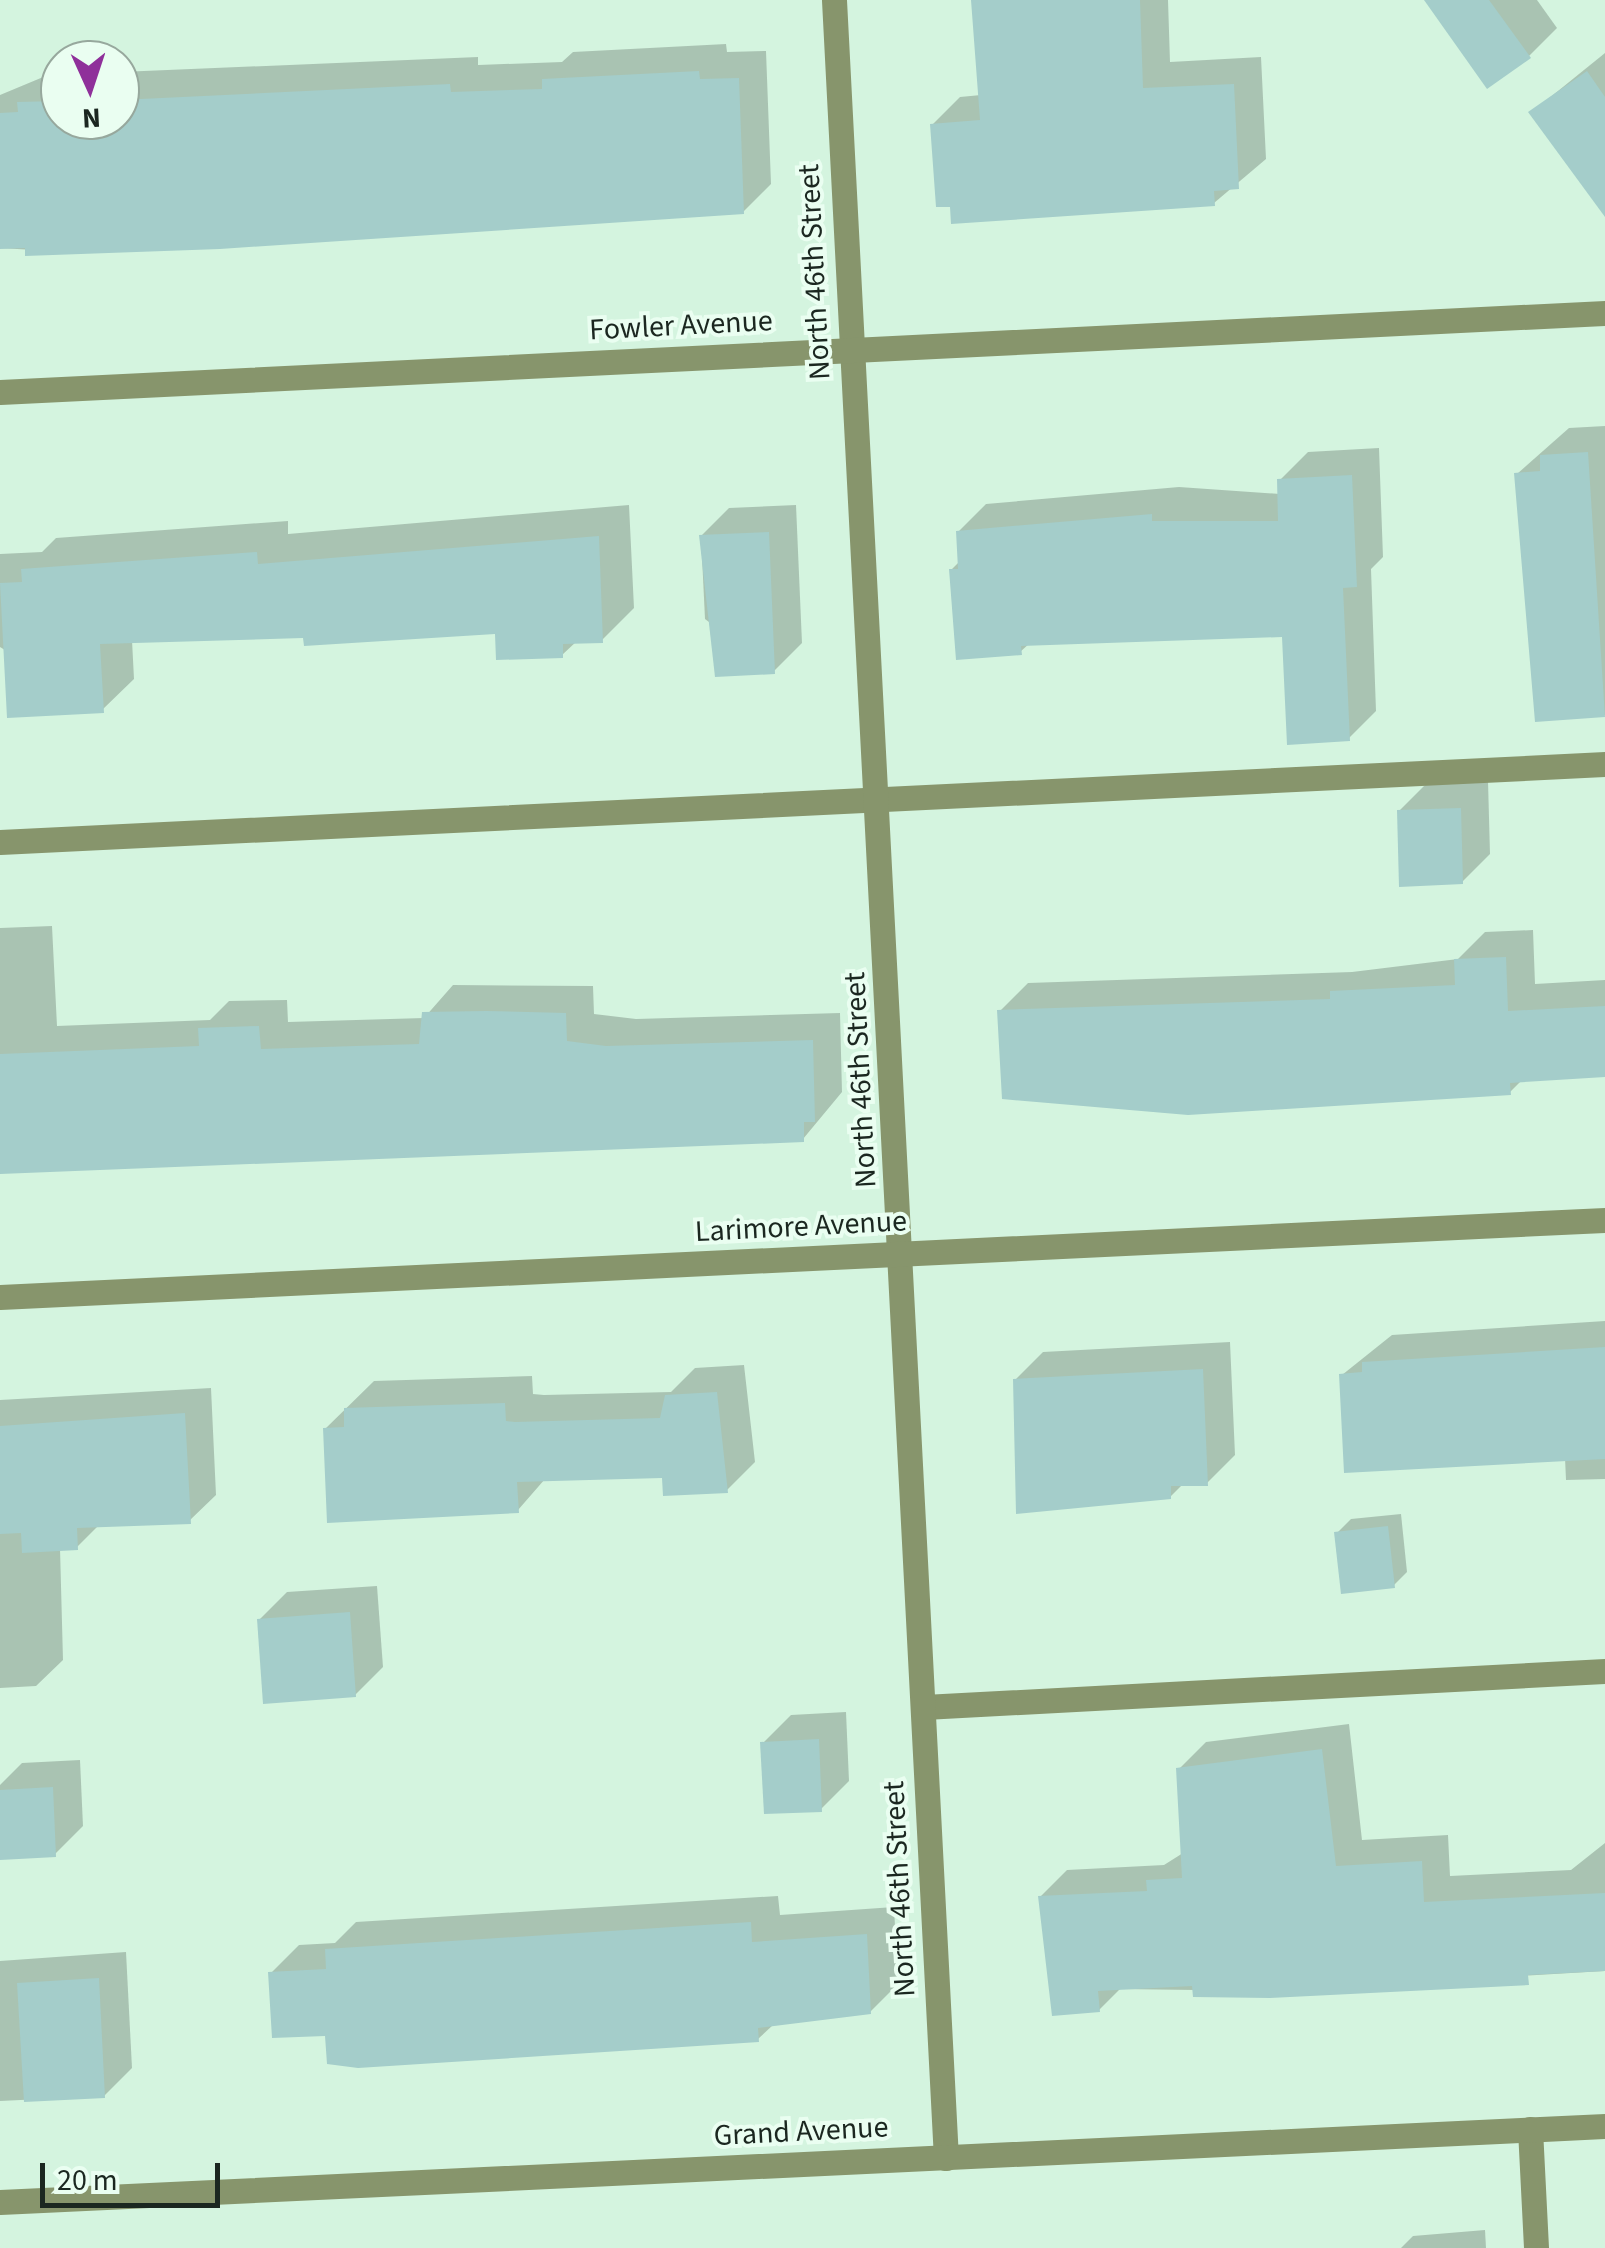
<!DOCTYPE html>
<style>
body{margin:0}
#map{position:relative;width:1605px;height:2248px;overflow:hidden;background:#d4f4df;font-family:"Source Sans 3",sans-serif}
div>[style]{position:absolute}
.shadow>*{inset:0;background:#0003}
.building>*{inset:0;background:#a4cdca}
.lane>*{height:25px;margin:-12.5px;padding:0 12.5px;transform-origin:12.5px;border-radius:12.5px;background:#87956c}
.street>*{height:25px;margin:-12.5px;padding:0 12.5px;transform-origin:12.5px;border-radius:12.5px;background:#87956c}
span{translate:-50% -50%;white-space:nowrap;text-align:center;line-height:1.15;-webkit-text-stroke:8px #eafef1;paint-order:stroke}
.street-label{font-size:30px;color:#1b2720}
.north{position:absolute;left:40px;top:40px;width:100px;height:100px;box-sizing:border-box;background:#eafef1;border:2px solid #97a89d;border-radius:50%;rotate:177deg;font-size:28px;font-weight:700;line-height:40px;text-align:center;color:#1b2720}
.north::after{content:'';display:block;margin:auto;width:35px;height:45px;background:#8f309a;clip-path:polygon(50% 0,100% 100%,50% 72%,0 100%)}
.scale{position:absolute;left:40px;top:2163px;width:180px;height:45px;box-sizing:border-box;border:5px solid #1b2720;border-top:0;padding-left:12px;font-size:30px;line-height:35px;white-space:nowrap;color:#1b2720;-webkit-text-stroke:8px #eafef1;paint-order:stroke}
</style>
<div id="map">
<div class="shadow">
<i style="clip-path:polygon(974px 0,1168px 0,1170px 62px,1261px 57px,1266px 159px,1214px 203px,932px 125px,960px 97px,981px 95px)"></i>
<i style="clip-path:polygon(1428px 0,1537px 0,1557px 28px,1529px 56px)"></i>
<i style="clip-path:polygon(726px 44px,727px 52px,766px 51px,771px 184px,743px 212px,68px 252px,0 248px,0 95px,48px 75px,60px 75px,60px 120px,120px 120px,120px 72px,478px 57px,478px 65px,562px 62px,573px 52px)"></i>
<i style="clip-path:polygon(1605px 53px,1605px 164px,1532px 112px)"></i>
<i style="clip-path:polygon(1605px 426px,1605px 715px,1537px 719px,1517px 474px,1569px 428px)"></i>
<i style="clip-path:polygon(1379px 448px,1383px 557px,1371px 569px,1376px 711px,1348px 739px,1284px 635px,1030px 643px,1020px 652px,951px 570px,960px 561px,958px 532px,986px 504px,1179px 487px,1280px 494px,1280px 480px,1308px 452px)"></i>
<i style="clip-path:polygon(629px 505px,634px 608px,602px 640px,577px 641px,562px 655px,497px 631px,132px 640px,134px 679px,102px 710px,0 647px,0 554px,42px 552px,56px 538px,288px 521px,288px 534px)"></i>
<i style="clip-path:polygon(796px 505px,802px 643px,774px 671px,705px 619px,701px 536px,729px 508px)"></i>
<i style="clip-path:polygon(1488px 781px,1490px 854px,1462px 882px,1399px 811px,1427px 783px)"></i>
<i style="clip-path:polygon(52px 926px,57px 1026px,210px 1020px,229px 1001px,287px 1000px,288px 1022px,424px 1018px,453px 985px,593px 986px,594px 1014px,636px 1019px,840px 1013px,842px 1092px,803px 1139px,0 1172px,0 928px)"></i>
<i style="clip-path:polygon(1533px 930px,1535px 984px,1605px 980px,1605px 1074px,1522px 1080px,1510px 1092px,1000px 1011px,1028px 983px,1352px 972px,1458px 959px,1485px 932px)"></i>
<i style="clip-path:polygon(1605px 1321px,1605px 1479px,1566px 1480px,1565px 1458px,1342px 1375px,1392px 1335px)"></i>
<i style="clip-path:polygon(1230px 1342px,1235px 1455px,1207px 1483px,1183px 1484px,1170px 1497px,1015px 1380px,1043px 1352px)"></i>
<i style="clip-path:polygon(744px 1365px,755px 1462px,727px 1490px,665px 1476px,545px 1479px,518px 1510px,325px 1429px,374px 1381px,532px 1376px,533px 1394px,544px 1395px,671px 1392px,695px 1368px)"></i>
<i style="clip-path:polygon(211px 1388px,216px 1495px,189px 1521px,99px 1525px,77px 1547px,60px 1548px,63px 1660px,36px 1686px,0 1688px,0 1400px)"></i>
<i style="clip-path:polygon(1401px 1514px,1407px 1572px,1394px 1585px,1337px 1533px,1351px 1519px)"></i>
<i style="clip-path:polygon(377px 1586px,383px 1667px,355px 1695px,259px 1620px,287px 1592px)"></i>
<i style="clip-path:polygon(846px 1712px,849px 1781px,821px 1809px,763px 1743px,791px 1715px)"></i>
<i style="clip-path:polygon(1349px 1724px,1362px 1840px,1448px 1835px,1450px 1876px,1571px 1870px,1605px 1843px,1605px 1971px,1270px 1991px,1120px 1989px,1099px 2010px,1040px 1897px,1067px 1870px,1164px 1865px,1183px 1853px,1179px 1769px,1206px 1742px)"></i>
<i style="clip-path:polygon(80px 1760px,83px 1826px,55px 1854px,0 1857px,0 1785px,22px 1763px)"></i>
<i style="clip-path:polygon(778px 1896px,780px 1915px,894px 1907px,898px 1984px,870px 2012px,773px 2025px,758px 2039px,327px 2033px,271px 1973px,299px 1945px,335px 1943px,356px 1922px)"></i>
<i style="clip-path:polygon(126px 1952px,132px 2068px,104px 2096px,0 2101px,0 1961px)"></i>
<i style="clip-path:polygon(1485px 2230px,1486px 2248px,1401px 2248px,1413px 2236px)"></i>
</div>
<div class="building">
<i style="clip-path:polygon(971px 0,1140px 0,1143px 88px,1234px 84px,1239px 189px,1214px 191px,1215px 206px,951px 224px,950px 207px,936px 207px,930px 124px,980px 120px)"></i>
<i style="clip-path:polygon(1424px 0,1489px 0,1531px 58px,1487px 89px)"></i>
<i style="clip-path:polygon(699px 71px,700px 79px,739px 78px,744px 214px,220px 249px,25px 256px,25px 248px,0 249px,0 113px,18px 112px,17px 102px,60px 101px,60px 120px,120px 120px,120px 100px,450px 84px,451px 92px,542px 89px,542px 79px)"></i>
<i style="clip-path:polygon(1587px 71px,1605px 97px,1605px 217px,1528px 112px)"></i>
<i style="clip-path:polygon(1588px 452px,1605px 717px,1535px 722px,1514px 473px,1540px 471px,1540px 455px)"></i>
<i style="clip-path:polygon(1352px 475px,1357px 587px,1343px 588px,1350px 741px,1287px 745px,1282px 637px,1021px 646px,1022px 655px,956px 660px,949px 569px,958px 569px,956px 531px,1152px 514px,1152px 521px,1278px 521px,1277px 479px)"></i>
<i style="clip-path:polygon(769px 532px,775px 674px,715px 677px,699px 535px)"></i>
<i style="clip-path:polygon(599px 536px,603px 643px,563px 644px,563px 658px,496px 660px,495px 634px,304px 646px,303px 638px,100px 644px,104px 713px,7px 718px,0 583px,22px 582px,21px 569px,257px 552px,258px 564px)"></i>
<i style="clip-path:polygon(1461px 808px,1463px 884px,1399px 887px,1397px 810px)"></i>
<i style="clip-path:polygon(1506px 957px,1508px 1011px,1605px 1006px,1605px 1077px,1510px 1083px,1511px 1095px,1188px 1115px,1002px 1099px,997px 1010px,1330px 999px,1330px 991px,1455px 985px,1454px 959px)"></i>
<i style="clip-path:polygon(486px 1011px,566px 1013px,567px 1041px,606px 1046px,813px 1040px,815px 1122px,804px 1122px,804px 1142px,0 1174px,0 1054px,199px 1046px,198px 1028px,259px 1026px,261px 1049px,419px 1044px,422px 1012px)"></i>
<i style="clip-path:polygon(1605px 1347px,1605px 1459px,1344px 1473px,1339px 1374px,1362px 1372px,1362px 1362px)"></i>
<i style="clip-path:polygon(1203px 1369px,1208px 1486px,1171px 1486px,1171px 1499px,1016px 1514px,1013px 1379px)"></i>
<i style="clip-path:polygon(717px 1392px,728px 1493px,663px 1496px,662px 1478px,517px 1482px,519px 1513px,327px 1523px,323px 1428px,344px 1427px,344px 1408px,505px 1403px,506px 1421px,515px 1422px,660px 1418px,665px 1395px)"></i>
<i style="clip-path:polygon(185px 1413px,191px 1524px,77px 1528px,78px 1550px,22px 1553px,21px 1533px,0 1534px,0 1426px)"></i>
<i style="clip-path:polygon(1388px 1526px,1395px 1588px,1341px 1594px,1334px 1532px)"></i>
<i style="clip-path:polygon(350px 1612px,356px 1697px,263px 1704px,257px 1619px)"></i>
<i style="clip-path:polygon(819px 1739px,822px 1812px,764px 1814px,760px 1742px)"></i>
<i style="clip-path:polygon(1322px 1749px,1336px 1866px,1422px 1861px,1424px 1902px,1605px 1893px,1605px 1971px,1528px 1975px,1529px 1985px,1270px 1998px,1193px 1997px,1192px 1986px,1098px 1991px,1100px 2012px,1052px 2016px,1038px 1896px,1147px 1891px,1146px 1880px,1182px 1878px,1176px 1768px)"></i>
<i style="clip-path:polygon(53px 1787px,56px 1857px,0 1860px,0 1790px)"></i>
<i style="clip-path:polygon(751px 1922px,752px 1942px,867px 1934px,871px 2014px,758px 2028px,759px 2042px,358px 2068px,327px 2064px,325px 2036px,272px 2038px,268px 1972px,326px 1969px,325px 1949px)"></i>
<i style="clip-path:polygon(99px 1978px,105px 2098px,24px 2102px,17px 1983px)"></i>
</div>
<div class="lane">
<i style="left:0;top:842px;width:1607px;rotate:-2.78deg"></i>
<i style="left:924px;top:1707px;width:682px;rotate:-3.03deg"></i>
</div>
<div class="street">
<i style="left:834px;top:0;width:2161px;rotate:87.03deg"></i>
<i style="left:0;top:392px;width:1607px;rotate:-2.82deg"></i>
<i style="left:0;top:1297px;width:1607px;rotate:-2.75deg"></i>
<i style="left:1530px;top:2129px;width:119px;rotate:87.1deg"></i>
<i style="left:0;top:2202px;width:1607px;rotate:-2.71deg"></i>
</div>
<div class="street-label">
<span style="left:815px;top:272px;rotate:-93deg">North 46th Street</span>
<span style="left:681px;top:326px;rotate:-3deg">Fowler Avenue</span>
<span style="left:861px;top:1080px;rotate:-93deg">North 46th Street</span>
<span style="left:801px;top:1227px;rotate:-3deg">Larimore Avenue</span>
<span style="left:900px;top:1889px;rotate:-93deg">North 46th Street</span>
<span style="left:801px;top:2132px;rotate:-3deg">Grand Avenue</span>
</div>
<div class="north">N</div>
<div class="scale">20 m</div>
</div>
